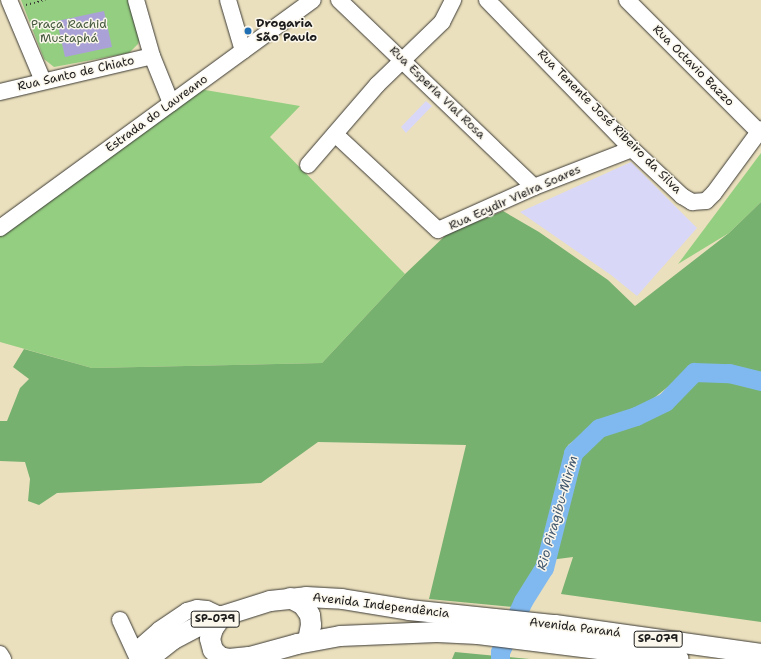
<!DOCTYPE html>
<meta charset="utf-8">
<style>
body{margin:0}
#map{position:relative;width:761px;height:659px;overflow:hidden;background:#ebe0bd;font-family:"Shantell Sans",sans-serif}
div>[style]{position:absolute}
.built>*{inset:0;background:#d8d7f8}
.green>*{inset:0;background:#94ce81}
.forest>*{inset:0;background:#77b16f}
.river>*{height:19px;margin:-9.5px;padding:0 9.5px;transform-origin:9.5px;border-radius:9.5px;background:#80b9f0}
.building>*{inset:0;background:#aaa2d7}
.path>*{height:2px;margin-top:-1px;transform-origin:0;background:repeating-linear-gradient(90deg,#3b3934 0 1px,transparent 0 4px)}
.roads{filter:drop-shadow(0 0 1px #3b3934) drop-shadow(0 0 1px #3b3934)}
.minor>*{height:16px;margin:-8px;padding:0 8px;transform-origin:8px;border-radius:8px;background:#fff}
.major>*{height:20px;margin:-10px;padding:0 10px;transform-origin:10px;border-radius:10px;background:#fff}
.dots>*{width:11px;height:11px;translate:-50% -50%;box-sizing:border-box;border:2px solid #fbf7ec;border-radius:50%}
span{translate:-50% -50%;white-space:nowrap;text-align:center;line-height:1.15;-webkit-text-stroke:3px #fbf7ec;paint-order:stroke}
.shield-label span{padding:1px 3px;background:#fbf7ec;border:1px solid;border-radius:3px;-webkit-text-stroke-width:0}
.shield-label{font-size:11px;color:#1c1c1c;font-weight:700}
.poi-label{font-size:12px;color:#1c1c1c;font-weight:700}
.left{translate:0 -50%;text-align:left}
.park-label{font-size:12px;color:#465a3f}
.street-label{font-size:12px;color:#1c1c1c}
.water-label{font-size:13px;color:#445b71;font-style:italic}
</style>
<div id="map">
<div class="built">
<i style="clip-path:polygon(426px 101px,432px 106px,406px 133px,401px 127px)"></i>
<i style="clip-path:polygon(631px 162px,697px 228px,637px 296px,611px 275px,520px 212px)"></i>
</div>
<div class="green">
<i style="clip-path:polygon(21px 0,129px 0,140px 37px,138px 44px,129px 53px,54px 67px,44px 59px)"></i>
<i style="clip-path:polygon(199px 89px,300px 106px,270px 137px,405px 274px,322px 363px,92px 368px,0 342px,0 234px)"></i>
<i style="clip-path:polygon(761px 153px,761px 202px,729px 233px,678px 264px)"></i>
</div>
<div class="forest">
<i style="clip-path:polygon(761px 202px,761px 372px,695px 365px,649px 402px,595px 425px,568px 445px,537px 564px,513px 607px,429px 599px,466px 445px,318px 442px,261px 483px,57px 493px,39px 505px,28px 501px,30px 479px,25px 462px,0 461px,0 421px,7px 421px,20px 388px,29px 379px,13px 367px,24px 349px,92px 368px,322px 363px,405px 274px,447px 234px,503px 211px,539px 232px,608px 280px,635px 306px,729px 233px)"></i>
<i style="clip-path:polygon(695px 380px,731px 383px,761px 390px,761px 622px,561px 594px,573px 557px,550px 560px,567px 494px,581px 455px,603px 434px,666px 412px)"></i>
<i style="clip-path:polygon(455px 652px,530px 659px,452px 659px)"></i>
</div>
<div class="river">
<i style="left:500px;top:659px;width:7px;rotate:-90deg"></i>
<i style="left:500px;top:652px;width:56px;rotate:-65.7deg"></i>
<i style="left:523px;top:601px;width:39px;rotate:-58deg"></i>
<i style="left:544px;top:568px;width:119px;rotate:-75.8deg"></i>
<i style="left:573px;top:453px;width:36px;rotate:-44deg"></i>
<i style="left:599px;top:428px;width:39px;rotate:-18deg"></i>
<i style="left:636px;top:416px;width:32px;rotate:-26deg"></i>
<i style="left:665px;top:402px;width:42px;rotate:-46deg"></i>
<i style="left:694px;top:372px;width:35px;rotate:2deg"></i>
<i style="left:729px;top:373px;width:33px;rotate:14deg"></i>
</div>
<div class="building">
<i style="clip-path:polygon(104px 11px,112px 47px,65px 57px,57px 21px)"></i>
</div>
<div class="path">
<i style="left:26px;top:5px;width:20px;rotate:-15deg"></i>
</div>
<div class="roads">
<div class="minor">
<i style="left:9px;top:0;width:88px;rotate:67.2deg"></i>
<i style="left:136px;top:0;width:58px;rotate:74.1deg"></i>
<i style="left:152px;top:56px;width:51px;rotate:68deg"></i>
<i style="left:228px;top:0;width:53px;rotate:73.6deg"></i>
<i style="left:339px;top:0;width:270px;rotate:43.8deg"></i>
<i style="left:487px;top:0;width:208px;rotate:45.8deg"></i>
<i style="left:632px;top:149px;width:69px;rotate:43.2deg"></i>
<i style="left:682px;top:196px;width:12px;rotate:31deg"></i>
<i style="left:692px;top:202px;width:14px;rotate:-4deg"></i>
<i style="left:706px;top:201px;width:11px;rotate:-45deg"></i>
<i style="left:714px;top:193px;width:79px;rotate:-53.7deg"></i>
<i style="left:627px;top:0;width:187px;rotate:45deg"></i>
<i style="left:0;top:92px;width:156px;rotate:-13.3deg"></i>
<i style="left:335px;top:134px;width:141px;rotate:43deg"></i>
<i style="left:438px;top:230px;width:105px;rotate:-24.1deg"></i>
<i style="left:534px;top:187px;width:105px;rotate:-21.2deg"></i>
<i style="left:308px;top:165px;width:106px;rotate:-49.2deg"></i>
<i style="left:377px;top:85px;width:91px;rotate:-44.1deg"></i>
<i style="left:442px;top:22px;width:25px;rotate:-63deg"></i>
<i style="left:0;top:228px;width:387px;rotate:-36.1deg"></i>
<i style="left:120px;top:620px;width:43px;rotate:65.2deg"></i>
<i style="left:135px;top:651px;width:32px;rotate:-41deg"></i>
<i style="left:159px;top:630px;width:34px;rotate:-34deg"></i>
<i style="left:187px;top:611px;width:10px;rotate:-17deg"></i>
<i style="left:197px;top:608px;width:10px;rotate:6deg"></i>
<i style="left:207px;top:609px;width:17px;rotate:25deg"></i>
<i style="left:0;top:654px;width:6px;rotate:59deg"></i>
</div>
<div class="major">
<i style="left:290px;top:598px;width:15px;rotate:28deg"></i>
<i style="left:303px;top:605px;width:12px;rotate:55deg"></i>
<i style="left:310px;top:615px;width:10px;rotate:84deg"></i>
<i style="left:311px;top:625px;width:16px;rotate:101deg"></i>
<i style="left:222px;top:616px;width:16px;rotate:125deg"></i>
<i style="left:213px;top:629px;width:10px;rotate:107deg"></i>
<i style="left:210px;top:639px;width:11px;rotate:75deg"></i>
<i style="left:213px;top:650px;width:10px;rotate:45deg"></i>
<i style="left:220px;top:657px;width:9px;rotate:13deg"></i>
<i style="left:229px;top:659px;width:20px;rotate:-6deg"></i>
<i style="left:148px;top:659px;width:31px;rotate:-38deg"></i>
<i style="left:172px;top:640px;width:43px;rotate:-27.8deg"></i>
<i style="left:210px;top:620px;width:63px;rotate:-17.6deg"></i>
<i style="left:270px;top:601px;width:36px;rotate:-6deg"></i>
<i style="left:306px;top:597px;width:36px;rotate:3deg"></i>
<i style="left:342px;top:599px;width:68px;rotate:9.3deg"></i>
<i style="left:409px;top:610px;width:147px;rotate:5.9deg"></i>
<i style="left:555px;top:625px;width:208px;rotate:8deg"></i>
<i style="left:243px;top:659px;width:56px;rotate:-15.5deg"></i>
<i style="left:297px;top:644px;width:44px;rotate:-10.5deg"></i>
<i style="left:340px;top:636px;width:97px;rotate:-2.4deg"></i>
<i style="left:437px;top:632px;width:41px;rotate:2.8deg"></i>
<i style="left:478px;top:634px;width:202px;rotate:7.1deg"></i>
</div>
</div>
<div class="dots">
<i style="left:248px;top:31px;background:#1f6fb2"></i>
</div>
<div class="shield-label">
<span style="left:215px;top:619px">SP-079</span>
<span style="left:658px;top:639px">SP-079</span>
</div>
<div class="poi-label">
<span class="left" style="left:256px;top:31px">Drogaria<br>São Paulo</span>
</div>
<div class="park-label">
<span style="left:69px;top:32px">Praça Rachid<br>Mustaphá</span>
</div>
<div class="street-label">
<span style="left:693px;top:66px;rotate:45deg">Rua Octavio Bazzo</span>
<span style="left:76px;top:74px;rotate:-13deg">Rua Santo de Chiato</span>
<span style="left:437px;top:93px;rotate:44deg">Rua Esperia Vial Rosa</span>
<span style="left:157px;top:114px;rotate:-36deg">Estrada do Laureano</span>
<span style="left:609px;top:122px;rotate:45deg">Rua Tenente José Ribeiro da Silva</span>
<span style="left:515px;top:198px;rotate:-24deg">Rua Ecydir Vieira Soares</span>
<span style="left:381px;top:606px;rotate:7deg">Avenida Independência</span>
<span style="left:575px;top:628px;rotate:7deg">Avenida Paraná</span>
</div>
<div class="water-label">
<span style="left:558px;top:513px;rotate:-74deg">Rio Piragibu-Mirim</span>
</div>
</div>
